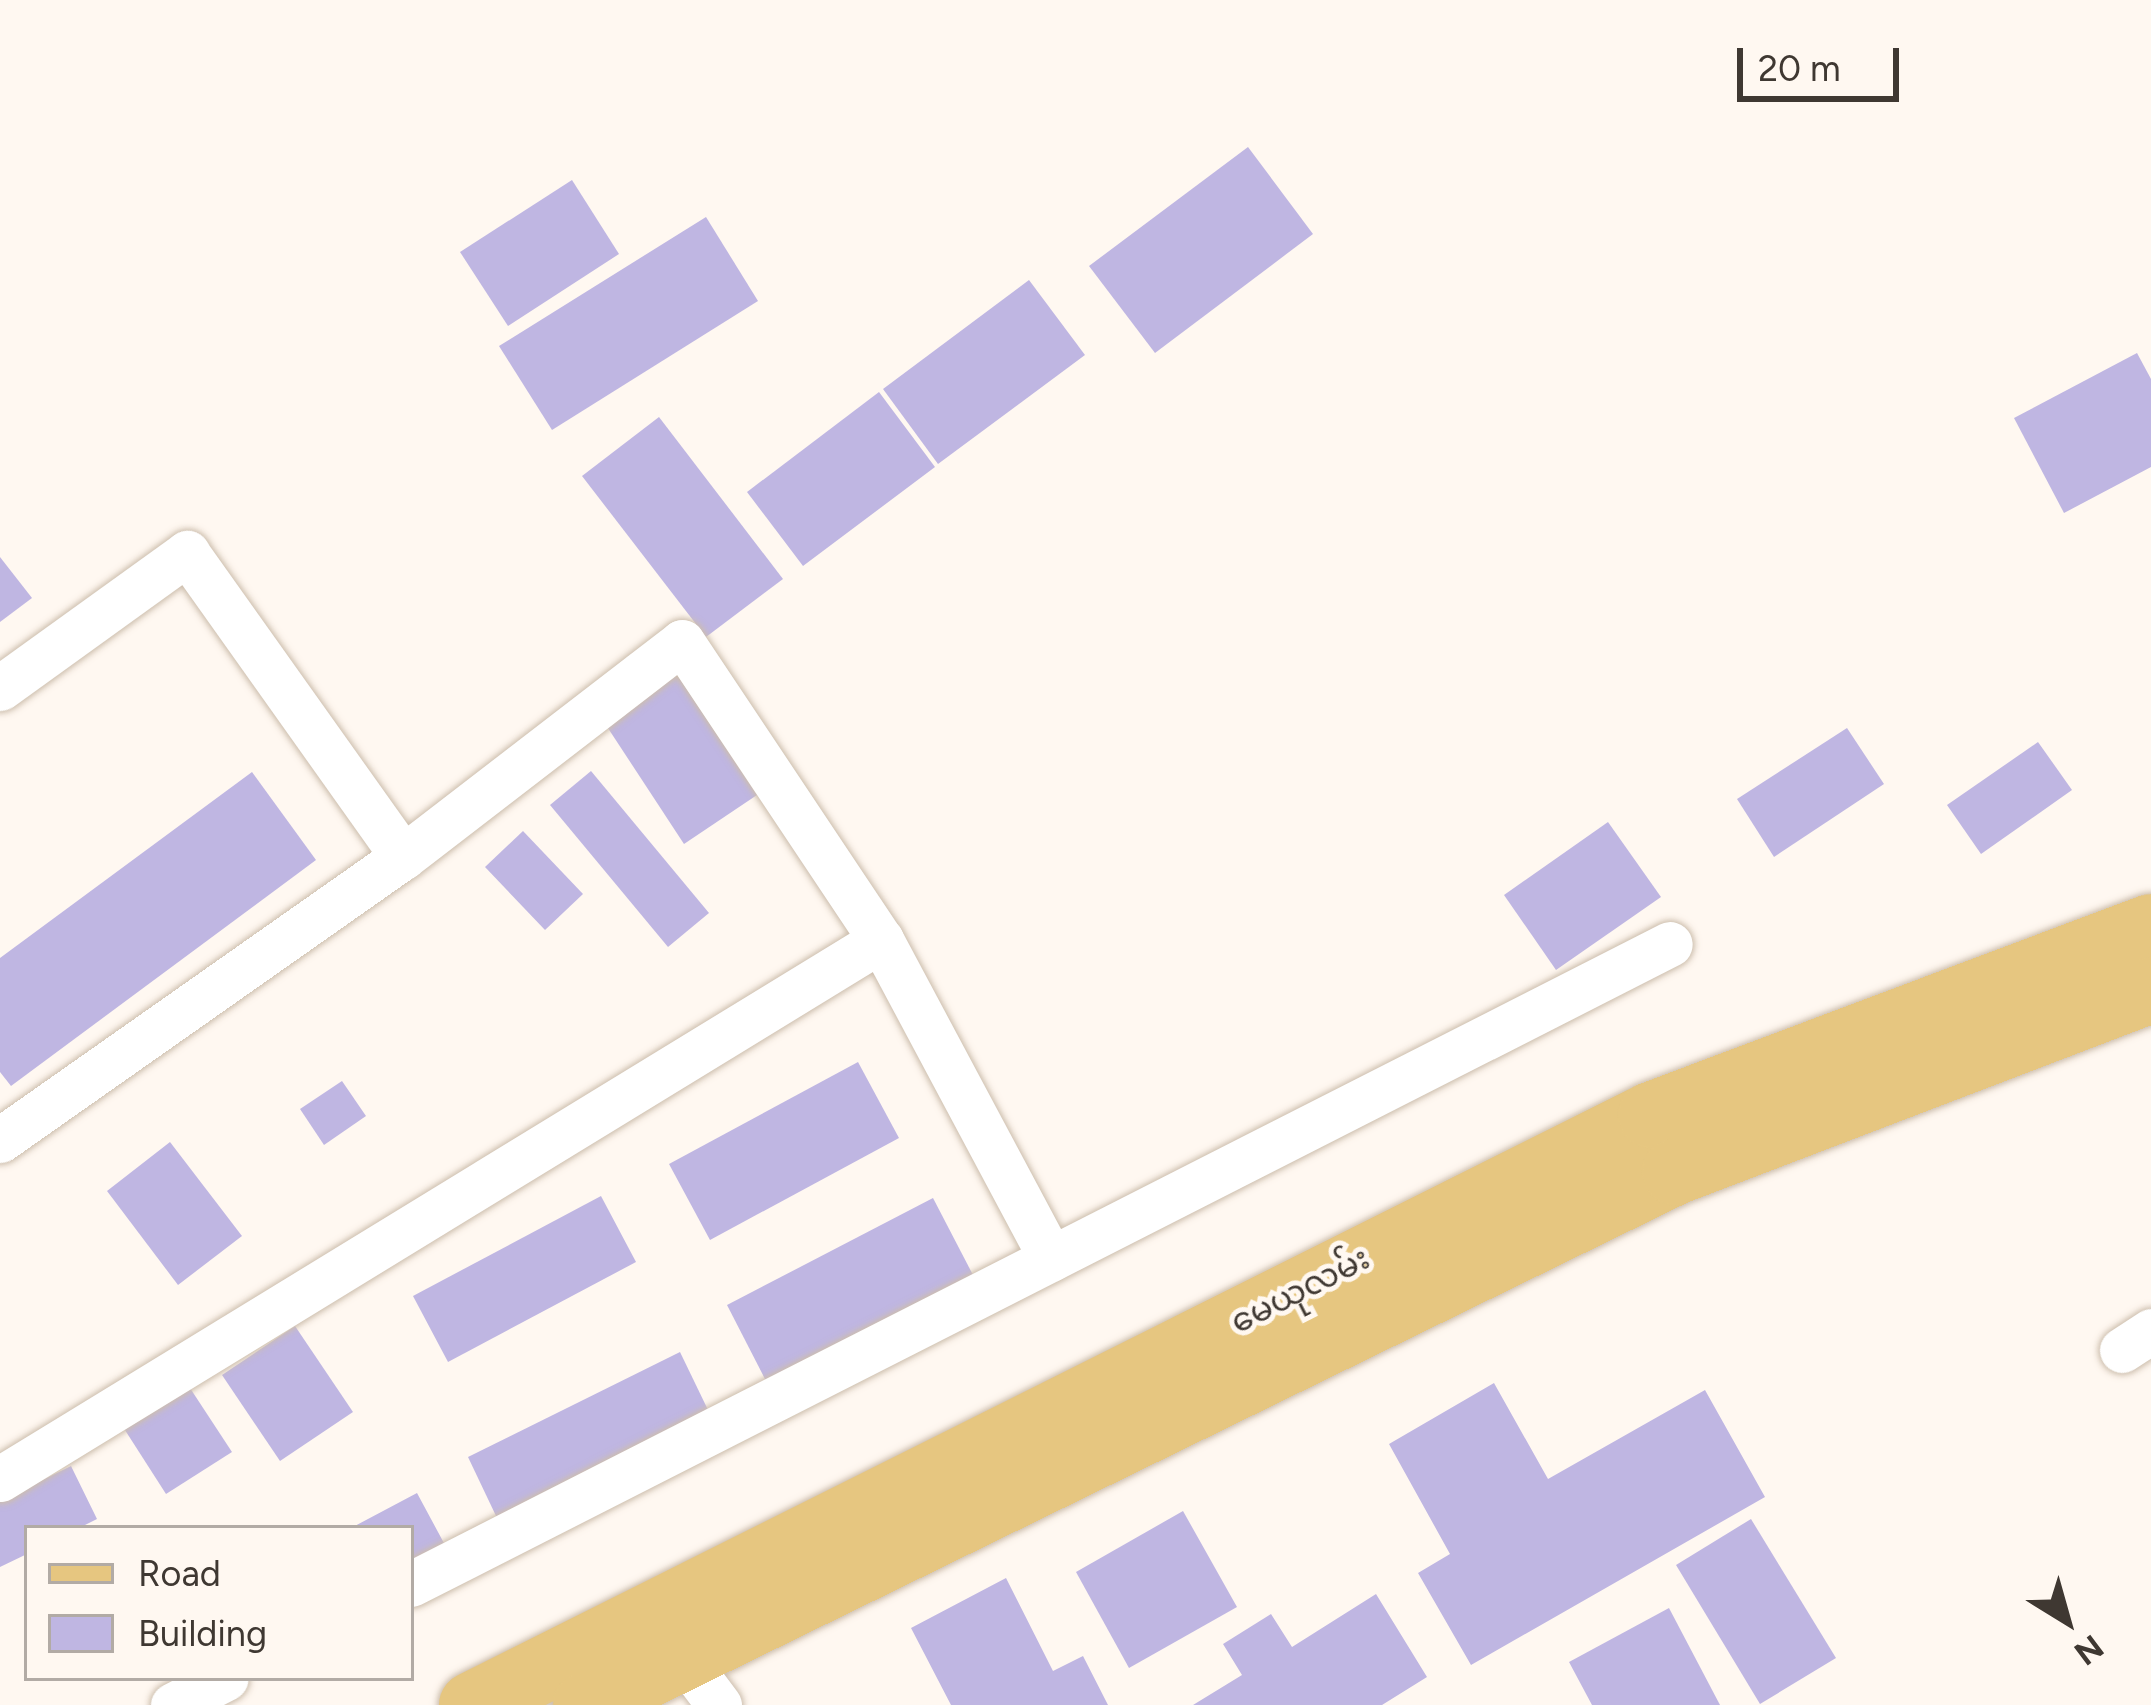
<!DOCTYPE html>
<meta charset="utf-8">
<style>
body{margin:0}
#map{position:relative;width:2151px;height:1705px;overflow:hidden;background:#fff8f1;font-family:Figtree,"Noto Sans Myanmar",sans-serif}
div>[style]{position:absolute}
.building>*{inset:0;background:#bfb6e2}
.roads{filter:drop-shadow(0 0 3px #cdbead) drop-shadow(0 0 3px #cdbead)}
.minor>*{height:45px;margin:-22.5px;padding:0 22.5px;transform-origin:22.5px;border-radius:22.5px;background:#fff}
.primary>*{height:66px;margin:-33px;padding:0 33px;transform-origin:33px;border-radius:33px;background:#e6c680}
span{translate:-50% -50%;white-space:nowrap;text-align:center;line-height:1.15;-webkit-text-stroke:10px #fff8f1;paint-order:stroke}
.street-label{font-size:33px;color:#3f3832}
.legend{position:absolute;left:24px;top:1525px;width:390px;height:156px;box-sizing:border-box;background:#fff8f1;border:3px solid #b2aba5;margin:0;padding:15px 21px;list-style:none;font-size:36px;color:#3f3832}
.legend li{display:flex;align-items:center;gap:24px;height:60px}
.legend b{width:60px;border:3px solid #b2aba5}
.north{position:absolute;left:2007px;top:1561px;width:120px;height:120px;-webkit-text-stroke:9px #fff8f1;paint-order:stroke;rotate:143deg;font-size:33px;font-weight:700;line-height:48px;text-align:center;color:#3f3832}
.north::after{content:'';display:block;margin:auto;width:42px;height:54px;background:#3f3832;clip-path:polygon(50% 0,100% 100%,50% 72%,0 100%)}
.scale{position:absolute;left:1737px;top:48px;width:162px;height:54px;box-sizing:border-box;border:6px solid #3f3832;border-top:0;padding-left:15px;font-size:36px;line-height:42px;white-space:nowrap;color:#3f3832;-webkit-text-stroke:9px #fff8f1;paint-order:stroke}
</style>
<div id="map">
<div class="building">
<i style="clip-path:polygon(1248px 147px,1313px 234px,1155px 353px,1089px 266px)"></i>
<i style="clip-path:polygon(572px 180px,619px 254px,508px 326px,460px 252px)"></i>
<i style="clip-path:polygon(706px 217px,758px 301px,552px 430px,499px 346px)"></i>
<i style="clip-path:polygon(1029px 280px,1085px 355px,938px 464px,883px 389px)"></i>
<i style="clip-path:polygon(2137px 353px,2151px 379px,2151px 467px,2064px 513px,2014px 418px)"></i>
<i style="clip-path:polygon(879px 392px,935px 467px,803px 566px,747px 492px)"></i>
<i style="clip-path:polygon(659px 417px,783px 579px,706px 637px,582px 476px)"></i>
<i style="clip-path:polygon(0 557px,32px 598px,0 622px)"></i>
<i style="clip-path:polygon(674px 670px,757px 795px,684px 844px,602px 719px)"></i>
<i style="clip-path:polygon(1847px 728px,1884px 784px,1774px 857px,1737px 799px)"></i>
<i style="clip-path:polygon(2038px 742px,2072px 790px,1981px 854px,1947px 805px)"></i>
<i style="clip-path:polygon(591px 771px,709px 913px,668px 947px,550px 805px)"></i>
<i style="clip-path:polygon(252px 772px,316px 860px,11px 1086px,0 1072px,0 958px)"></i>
<i style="clip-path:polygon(1608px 822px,1661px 897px,1556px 970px,1504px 895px)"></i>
<i style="clip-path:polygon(523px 831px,583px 894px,545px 930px,485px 867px)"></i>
<i style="clip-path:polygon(858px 1062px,899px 1138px,710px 1240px,669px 1164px)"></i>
<i style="clip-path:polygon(342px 1081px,366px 1116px,324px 1145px,300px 1109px)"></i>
<i style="clip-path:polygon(170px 1142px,242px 1236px,178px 1285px,107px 1191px)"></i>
<i style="clip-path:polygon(601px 1196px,636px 1262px,448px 1362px,413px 1296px)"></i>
<i style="clip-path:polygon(933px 1198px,973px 1275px,766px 1381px,727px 1305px)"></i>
<i style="clip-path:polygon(295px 1326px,353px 1412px,280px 1461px,222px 1375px)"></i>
<i style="clip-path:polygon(680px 1352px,709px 1412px,497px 1518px,468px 1457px)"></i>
<i style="clip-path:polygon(1494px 1383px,1548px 1479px,1705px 1390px,1765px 1497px,1471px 1665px,1418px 1573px,1450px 1554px,1389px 1444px)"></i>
<i style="clip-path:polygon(188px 1385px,232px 1452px,166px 1494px,123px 1427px)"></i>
<i style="clip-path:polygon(71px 1466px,97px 1519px,79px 1528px,27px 1528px,27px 1554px,0 1567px,0 1501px)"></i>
<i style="clip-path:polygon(417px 1493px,445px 1545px,411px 1564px,411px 1528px,351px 1528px)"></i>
<i style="clip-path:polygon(1183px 1511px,1237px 1607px,1129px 1668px,1076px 1572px)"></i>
<i style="clip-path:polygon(1751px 1519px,1836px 1658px,1760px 1704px,1676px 1565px)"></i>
<i style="clip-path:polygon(1006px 1578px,1053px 1671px,1083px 1656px,1108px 1705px,951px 1705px,911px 1628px)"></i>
<i style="clip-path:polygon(1376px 1594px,1427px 1677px,1382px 1705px,1193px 1705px,1242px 1675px,1223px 1644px,1271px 1614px,1292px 1647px)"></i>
<i style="clip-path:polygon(1669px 1608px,1720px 1705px,1592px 1705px,1569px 1662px)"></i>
</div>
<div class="roads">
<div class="minor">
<i style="left:0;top:688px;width:231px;rotate:-35.8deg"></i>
<i style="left:187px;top:553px;width:373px;rotate:54.6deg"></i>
<i style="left:0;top:1140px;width:492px;rotate:-35.1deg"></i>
<i style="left:403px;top:857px;width:352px;rotate:-37.6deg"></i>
<i style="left:682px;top:642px;width:358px;rotate:56.3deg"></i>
<i style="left:881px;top:940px;width:361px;rotate:61.9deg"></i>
<i style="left:2122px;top:1350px;width:35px;rotate:-33deg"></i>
<i style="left:0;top:1479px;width:1033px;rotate:-31.46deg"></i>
<i style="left:411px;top:1584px;width:1412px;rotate:-26.95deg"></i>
<i style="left:683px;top:1657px;width:60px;rotate:53.1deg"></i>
<i style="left:173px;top:1705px;width:59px;rotate:-27deg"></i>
</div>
<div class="primary">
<i style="left:472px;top:1705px;width:1318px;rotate:-26.58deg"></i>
<i style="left:1651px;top:1115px;width:534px;rotate:-20.61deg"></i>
<i style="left:586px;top:1705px;width:1212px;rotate:-26.08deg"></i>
<i style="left:1675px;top:1172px;width:510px;rotate:-20.92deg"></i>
</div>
</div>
<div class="street-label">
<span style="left:1300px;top:1290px;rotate:-27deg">မေယုလမ်း</span>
</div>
<ul class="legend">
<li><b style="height:15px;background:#e6c680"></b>Road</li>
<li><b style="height:33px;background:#bfb6e2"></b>Building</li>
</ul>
<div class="north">N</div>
<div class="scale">20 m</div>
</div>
